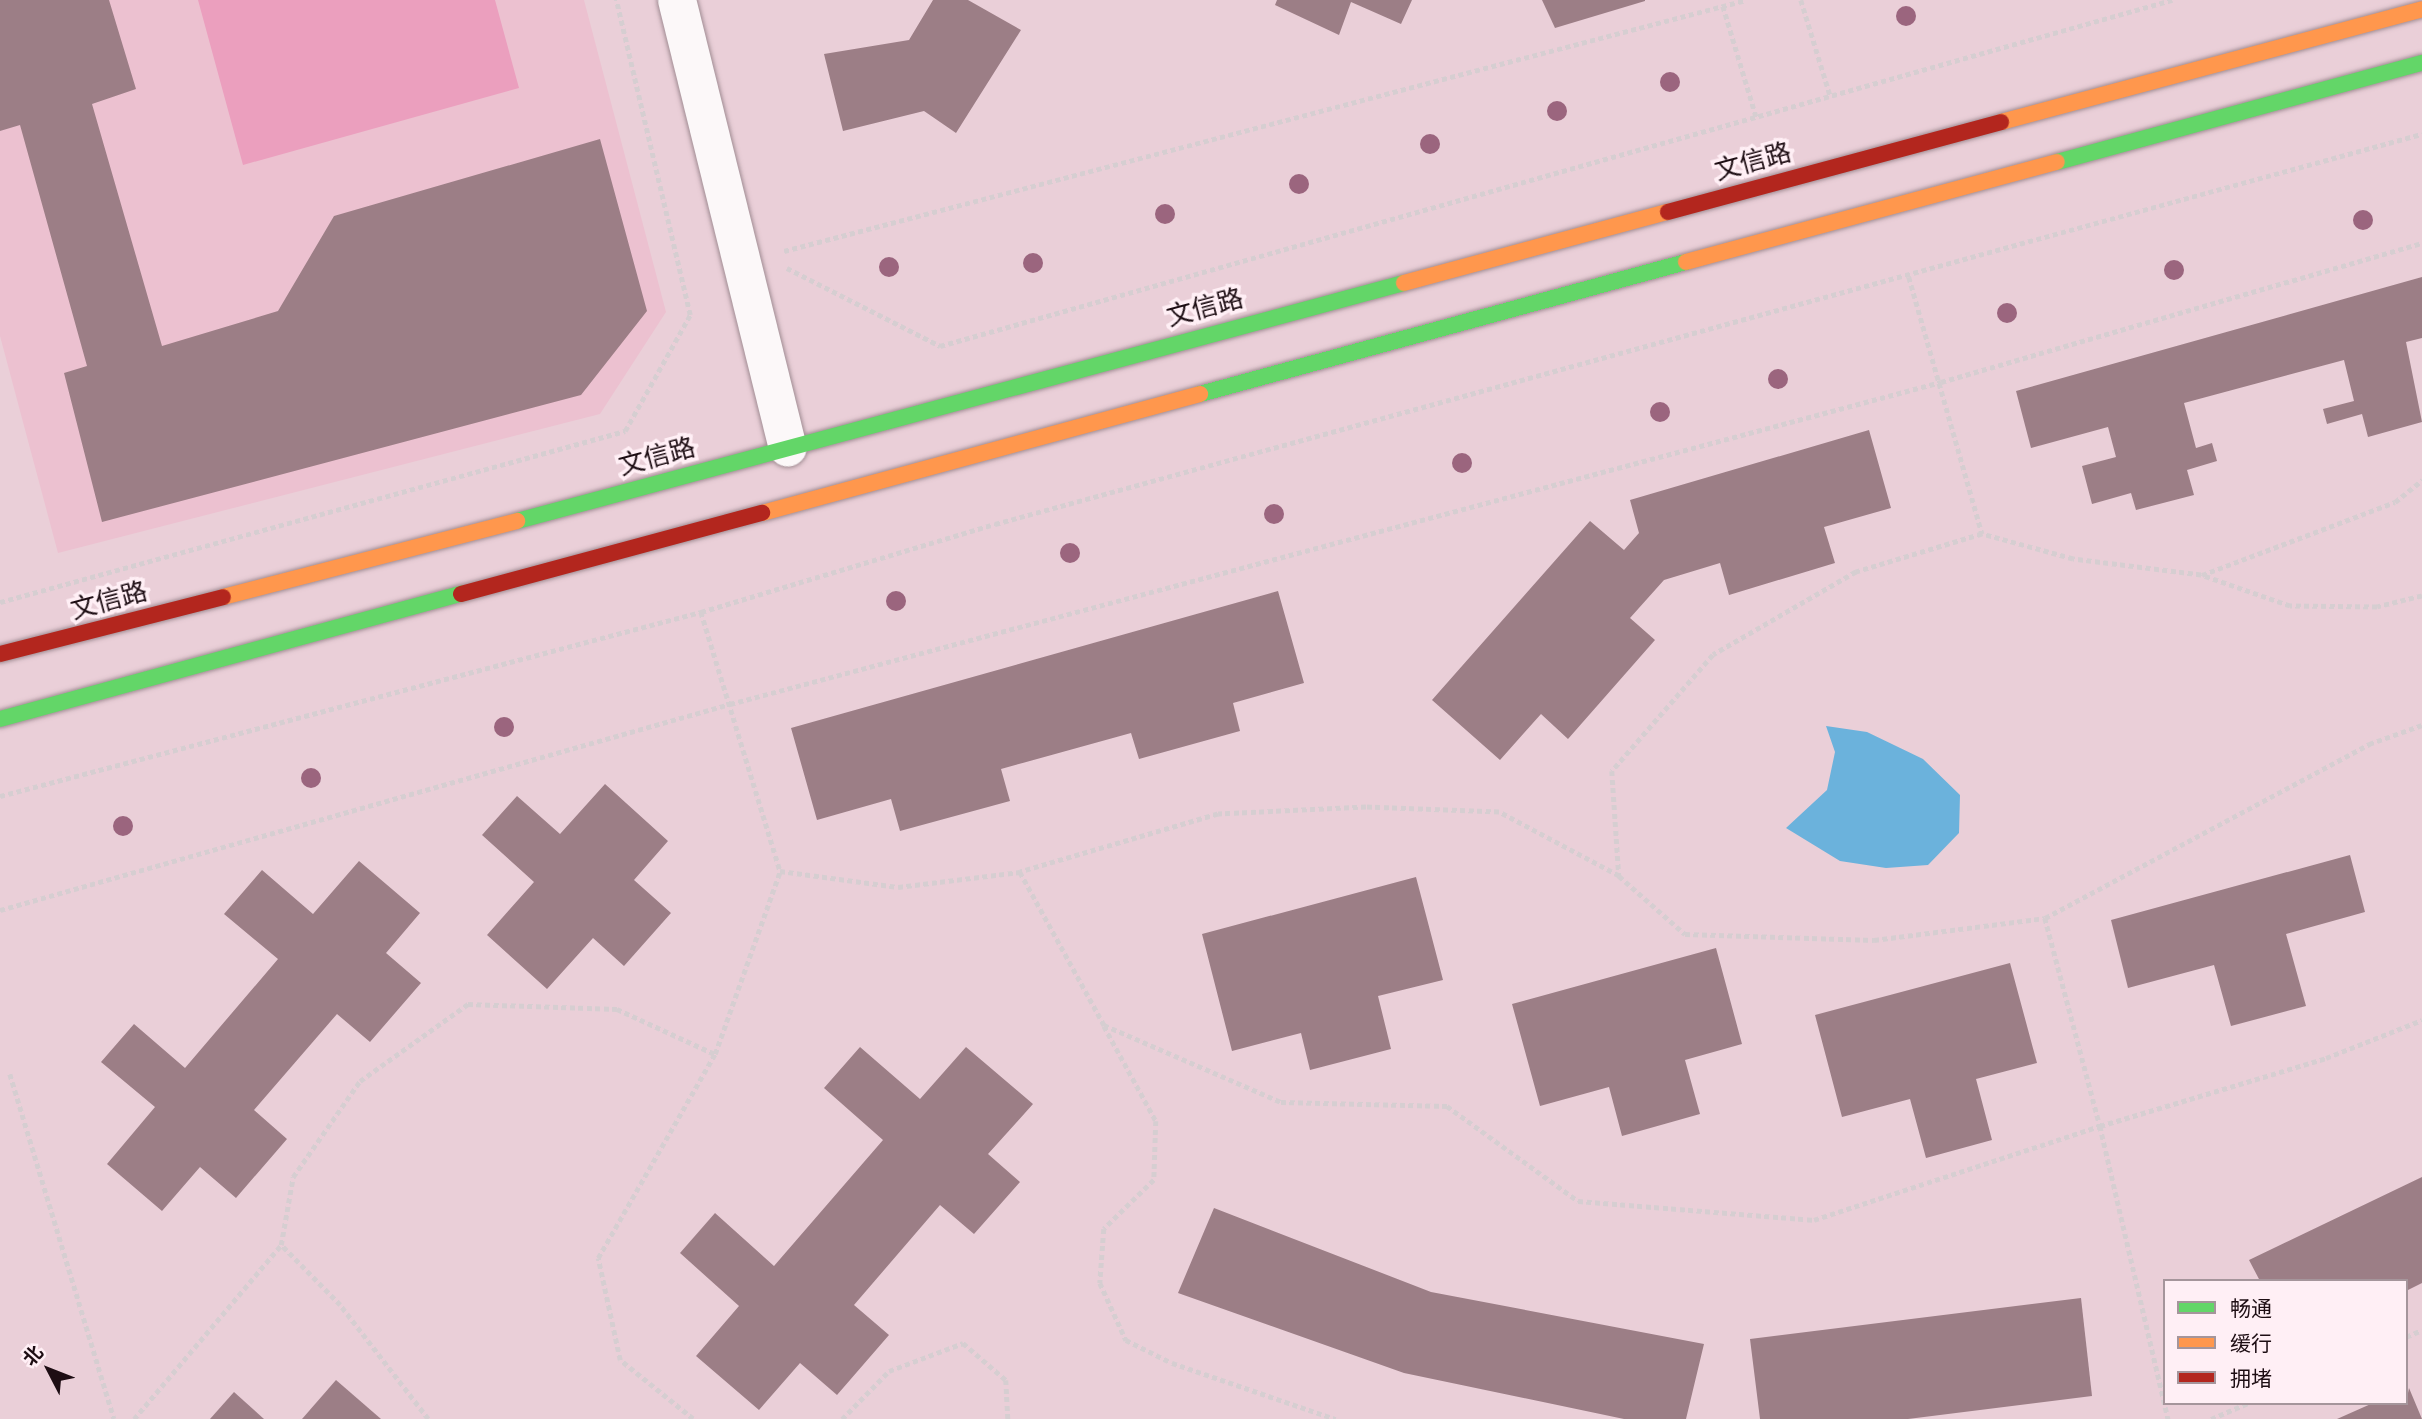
<!DOCTYPE html>
<meta charset="utf-8">
<style>
body{margin:0}
#map{position:relative;width:2422px;height:1419px;overflow:hidden;background:#eacfd8;font-family:Jost,"Noto Sans SC",sans-serif}
div>[style]{position:absolute}
.built>*{inset:0;background:#ecc1d0}
.green>*{inset:0;background:#eb9fbe}
.water>*{inset:0;background:#6bb2dc}
.building>*{inset:0;background:#9c7e86}
.path>*{height:4.5px;margin-top:-2.25px;transform-origin:0;background:repeating-linear-gradient(90deg,#d6ced1 0 5px,transparent 0 8.5px)}
.roads{filter:drop-shadow(0 0 2px #a18d94) drop-shadow(0 0 2px #a18d94)}
.street>*{height:38px;margin:-19px;padding:0 19px;transform-origin:19px;border-radius:19px;background:#fcf8f9}
.fast>*{height:16px;margin:-8px;padding:0 8px;transform-origin:8px;border-radius:8px;background:#63d668}
.slow>*{height:16px;margin:-8px;padding:0 8px;transform-origin:8px;border-radius:8px;background:#ff974d}
.jam>*{height:16px;margin:-8px;padding:0 8px;transform-origin:8px;border-radius:8px;background:#b3261e}
.trees>*{width:20px;height:20px;margin:-10px;border-radius:50%;background:#9b657e}
span{translate:-50% -50%;white-space:nowrap;text-align:center;line-height:1.15;-webkit-text-stroke:7px #ffeff5;paint-order:stroke}
.street-label{font-size:26px;color:#1d0d13}
.legend{position:absolute;left:2163px;top:1279px;width:245px;height:126px;box-sizing:border-box;background:#ffeff5;border:2px solid #a5959b;margin:0;padding:9px 12px;list-style:none;font-size:21px;color:#1d0d13}
.legend li{display:flex;align-items:center;gap:14px;height:35px}
.legend b{width:35px;border:2px solid #a5959b}
.north{position:absolute;left:14px;top:1335px;width:70px;height:70px;-webkit-text-stroke:5px #ffeff5;paint-order:stroke;rotate:312deg;font-size:19px;font-weight:700;line-height:28px;text-align:center;color:#1d0d13}
.north::after{content:'';display:block;margin:auto;width:24px;height:32px;background:#1d0d13;clip-path:polygon(50% 0,100% 100%,50% 72%,0 100%)}
</style>
<div id="map">
<div class="built">
<i style="clip-path:polygon(0 0,584px 0,666px 312px,600px 414px,58px 553px,0 336px)"></i>
</div>
<div class="green">
<i style="clip-path:polygon(198px 0,495px 0,519px 88px,243px 165px)"></i>
</div>
<div class="water">
<i style="clip-path:polygon(1826px 726px,1867px 732px,1923px 759px,1960px 795px,1959px 833px,1928px 865px,1886px 868px,1840px 861px,1786px 828px,1827px 790px,1835px 752px)"></i>
</div>
<div class="building">
<i style="clip-path:polygon(0 0,109px 0,136px 89px,92px 104px,162px 346px,278px 311px,334px 216px,600px 139px,647px 311px,581px 395px,102px 522px,64px 373px,87px 366px,20px 125px,0 131px)"></i>
<i style="clip-path:polygon(933px 0,968px 0,1021px 30px,956px 133px,924px 111px,843px 131px,824px 54px,909px 40px)"></i>
<i style="clip-path:polygon(1277px 0,1412px 0,1401px 24px,1351px 2px,1339px 35px,1275px 5px)"></i>
<i style="clip-path:polygon(1542px 0,1645px 0,1645px 1px,1555px 28px)"></i>
<i style="clip-path:polygon(2422px 277px,2422px 338px,2406px 342px,2422px 422px,2368px 437px,2362px 414px,2327px 424px,2323px 409px,2354px 401px,2344px 360px,2184px 403px,2196px 448px,2212px 443px,2217px 461px,2187px 470px,2194px 495px,2136px 510px,2131px 493px,2092px 504px,2082px 466px,2116px 457px,2108px 427px,2031px 448px,2016px 391px)"></i>
<i style="clip-path:polygon(1869px 430px,1891px 508px,1824px 527px,1835px 563px,1729px 595px,1720px 563px,1664px 580px,1630px 618px,1655px 640px,1568px 739px,1541px 714px,1500px 760px,1432px 700px,1590px 521px,1624px 550px,1639px 533px,1630px 500px)"></i>
<i style="clip-path:polygon(1278px 591px,1304px 683px,1233px 703px,1240px 731px,1139px 759px,1131px 733px,1001px 769px,1010px 801px,900px 831px,891px 799px,817px 820px,791px 728px)"></i>
<i style="clip-path:polygon(605px 784px,668px 841px,634px 880px,671px 913px,624px 966px,593px 938px,547px 989px,487px 935px,534px 882px,482px 835px,517px 796px,560px 834px)"></i>
<i style="clip-path:polygon(2350px 855px,2365px 912px,2286px 934px,2306px 1006px,2231px 1026px,2214px 965px,2128px 988px,2111px 920px)"></i>
<i style="clip-path:polygon(359px 861px,420px 913px,386px 953px,421px 983px,370px 1042px,337px 1014px,254px 1110px,287px 1139px,236px 1198px,200px 1167px,162px 1211px,107px 1164px,155px 1107px,101px 1062px,134px 1024px,185px 1068px,278px 959px,224px 914px,262px 870px,313px 914px)"></i>
<i style="clip-path:polygon(1416px 877px,1443px 980px,1378px 996px,1391px 1049px,1310px 1070px,1301px 1033px,1232px 1051px,1202px 934px)"></i>
<i style="clip-path:polygon(1716px 948px,1742px 1044px,1685px 1060px,1700px 1114px,1622px 1136px,1609px 1087px,1540px 1106px,1512px 1004px)"></i>
<i style="clip-path:polygon(2010px 963px,2037px 1063px,1976px 1079px,1992px 1140px,1926px 1158px,1910px 1099px,1842px 1117px,1815px 1015px)"></i>
<i style="clip-path:polygon(860px 1047px,920px 1099px,966px 1047px,1033px 1104px,988px 1154px,1020px 1182px,974px 1234px,940px 1205px,854px 1305px,889px 1335px,837px 1395px,800px 1363px,759px 1410px,696px 1356px,739px 1306px,680px 1253px,715px 1213px,774px 1266px,883px 1140px,824px 1088px)"></i>
<i style="clip-path:polygon(2422px 1177px,2422px 1283px,2406px 1291px,2406px 1281px,2260px 1281px,2249px 1260px)"></i>
<i style="clip-path:polygon(1214px 1208px,1431px 1292px,1704px 1344px,1686px 1419px,1624px 1419px,1404px 1373px,1178px 1293px)"></i>
<i style="clip-path:polygon(2081px 1298px,2092px 1396px,1908px 1419px,1760px 1419px,1750px 1339px)"></i>
<i style="clip-path:polygon(336px 1380px,381px 1419px,302px 1419px)"></i>
<i style="clip-path:polygon(2409px 1388px,2422px 1419px,2337px 1419px,2373px 1403px,2406px 1403px)"></i>
<i style="clip-path:polygon(234px 1392px,264px 1419px,210px 1419px)"></i>
</div>
<div class="path">
<i style="left:1801px;top:0;width:102px;rotate:73deg"></i>
<i style="left:1723px;top:6px;width:118px;rotate:73.3deg"></i>
<i style="left:784px;top:251px;width:994px;rotate:-14.62deg"></i>
<i style="left:787px;top:268px;width:172px;rotate:27deg"></i>
<i style="left:940px;top:346px;width:1280px;rotate:-15.69deg"></i>
<i style="left:1909px;top:277px;width:267px;rotate:74.1deg"></i>
<i style="left:2202px;top:575px;width:206px;rotate:-20.7deg"></i>
<i style="left:2395px;top:502px;width:35px;rotate:-39deg"></i>
<i style="left:2422px;top:596px;width:46px;rotate:166.3deg"></i>
<i style="left:2377px;top:607px;width:87px;rotate:-179.3deg"></i>
<i style="left:2290px;top:606px;width:94px;rotate:-160.8deg"></i>
<i style="left:2201px;top:575px;width:129px;rotate:-172.9deg"></i>
<i style="left:2073px;top:559px;width:94px;rotate:-164.6deg"></i>
<i style="left:1982px;top:534px;width:132px;rotate:163.2deg"></i>
<i style="left:1856px;top:572px;width:165px;rotate:149.9deg"></i>
<i style="left:1713px;top:655px;width:154px;rotate:131deg"></i>
<i style="left:1612px;top:771px;width:105px;rotate:86.2deg"></i>
<i style="left:1619px;top:876px;width:88px;rotate:41.3deg"></i>
<i style="left:1685px;top:934px;width:189px;rotate:1.8deg"></i>
<i style="left:1874px;top:940px;width:172px;rotate:-7.3deg"></i>
<i style="left:2045px;top:918px;width:368px;rotate:-28.2deg"></i>
<i style="left:2369px;top:744px;width:56px;rotate:-19.7deg"></i>
<i style="left:0;top:602px;width:648px;rotate:-15.3deg"></i>
<i style="left:625px;top:431px;width:133px;rotate:-60.7deg"></i>
<i style="left:690px;top:315px;width:324px;rotate:-103.2deg"></i>
<i style="left:701px;top:612px;width:271px;rotate:73deg"></i>
<i style="left:780px;top:871px;width:119px;rotate:7.7deg"></i>
<i style="left:898px;top:887px;width:123px;rotate:-7deg"></i>
<i style="left:0;top:796px;width:725px;rotate:-14.71deg"></i>
<i style="left:701px;top:612px;width:307px;rotate:-16.7deg"></i>
<i style="left:995px;top:524px;width:1479px;rotate:-15.29deg"></i>
<i style="left:1619px;top:876px;width:136px;rotate:-151.9deg"></i>
<i style="left:1499px;top:812px;width:133px;rotate:-177.8deg"></i>
<i style="left:1366px;top:807px;width:148px;rotate:177.3deg"></i>
<i style="left:1218px;top:814px;width:206px;rotate:163.7deg"></i>
<i style="left:1020px;top:872px;width:175px;rotate:61.2deg"></i>
<i style="left:1104px;top:1025px;width:193px;rotate:23.5deg"></i>
<i style="left:1281px;top:1102px;width:166px;rotate:1.4deg"></i>
<i style="left:1447px;top:1106px;width:162px;rotate:35.9deg"></i>
<i style="left:1578px;top:1201px;width:237px;rotate:4.6deg"></i>
<i style="left:1814px;top:1220px;width:301px;rotate:-18.2deg"></i>
<i style="left:2100px;top:1126px;width:301px;rotate:76.9deg"></i>
<i style="left:0;top:910px;width:759px;rotate:-15.76deg"></i>
<i style="left:730px;top:704px;width:1253px;rotate:-14.89deg"></i>
<i style="left:1941px;top:382px;width:501px;rotate:-16.12deg"></i>
<i style="left:2045px;top:918px;width:215px;rotate:75.2deg"></i>
<i style="left:2100px;top:1126px;width:236px;rotate:-16.7deg"></i>
<i style="left:2326px;top:1058px;width:103px;rotate:-21.6deg"></i>
<i style="left:1104px;top:1026px;width:108px;rotate:61.3deg"></i>
<i style="left:1156px;top:1121px;width:59px;rotate:91.9deg"></i>
<i style="left:1154px;top:1180px;width:70px;rotate:135.6deg"></i>
<i style="left:1104px;top:1229px;width:54px;rotate:94.2deg"></i>
<i style="left:1100px;top:1283px;width:63px;rotate:65.5deg"></i>
<i style="left:1126px;top:1340px;width:51px;rotate:26.6deg"></i>
<i style="left:1172px;top:1363px;width:173px;rotate:18.9deg"></i>
<i style="left:10px;top:1074px;width:360px;rotate:73.2deg"></i>
<i style="left:2406px;top:1337px;width:17px;rotate:-24deg"></i>
<i style="left:134px;top:1419px;width:228px;rotate:-49.8deg"></i>
<i style="left:428px;top:1419px;width:144px;rotate:-127.7deg"></i>
<i style="left:340px;top:1305px;width:84px;rotate:-134.5deg"></i>
<i style="left:281px;top:1245px;width:69px;rotate:-80deg"></i>
<i style="left:293px;top:1177px;width:117px;rotate:-55.1deg"></i>
<i style="left:360px;top:1081px;width:133px;rotate:-35.5deg"></i>
<i style="left:468px;top:1004px;width:149px;rotate:1.9deg"></i>
<i style="left:617px;top:1009px;width:108px;rotate:24.7deg"></i>
<i style="left:693px;top:1419px;width:94px;rotate:-141.1deg"></i>
<i style="left:620px;top:1360px;width:104px;rotate:-102.2deg"></i>
<i style="left:598px;top:1258px;width:235px;rotate:-60.2deg"></i>
<i style="left:715px;top:1054px;width:194px;rotate:-70.4deg"></i>
<i style="left:842px;top:1419px;width:67px;rotate:-45.6deg"></i>
<i style="left:889px;top:1371px;width:79px;rotate:-20.7deg"></i>
<i style="left:963px;top:1343px;width:57px;rotate:40.7deg"></i>
<i style="left:1006px;top:1380px;width:39px;rotate:87deg"></i>
<i style="left:2211px;top:1419px;width:40px;rotate:-23.4deg"></i>
</div>
<div class="roads">
<div class="street">
<i style="left:677px;top:0;width:461px;rotate:76.1deg"></i>
</div>
<div class="fast">
<i style="left:2057px;top:162px;width:378px;rotate:-15.2deg"></i>
<i style="left:1200px;top:394px;width:504px;rotate:-15.2deg"></i>
<i style="left:517px;top:521px;width:918px;rotate:-15.02deg"></i>
<i style="left:0;top:719px;width:478px;rotate:-15.2deg"></i>
</div>
<div class="slow">
<i style="left:2001px;top:122px;width:436px;rotate:-15deg"></i>
<i style="left:1686px;top:262px;width:384px;rotate:-15.1deg"></i>
<i style="left:1404px;top:283px;width:273px;rotate:-15.1deg"></i>
<i style="left:762px;top:513px;width:454px;rotate:-15.2deg"></i>
<i style="left:223px;top:597px;width:304px;rotate:-14.5deg"></i>
</div>
<div class="jam">
<i style="left:1668px;top:212px;width:345px;rotate:-15.1deg"></i>
<i style="left:461px;top:594px;width:312px;rotate:-15.1deg"></i>
<i style="left:0;top:654px;width:230px;rotate:-14.3deg"></i>
</div>
</div>
<div class="trees">
<i style="left:1906px;top:16px"></i>
<i style="left:1670px;top:82px"></i>
<i style="left:1557px;top:111px"></i>
<i style="left:1430px;top:144px"></i>
<i style="left:1299px;top:184px"></i>
<i style="left:1165px;top:214px"></i>
<i style="left:2363px;top:220px"></i>
<i style="left:1033px;top:263px"></i>
<i style="left:889px;top:267px"></i>
<i style="left:2174px;top:270px"></i>
<i style="left:2007px;top:313px"></i>
<i style="left:1778px;top:379px"></i>
<i style="left:1660px;top:412px"></i>
<i style="left:1462px;top:463px"></i>
<i style="left:1274px;top:514px"></i>
<i style="left:1070px;top:553px"></i>
<i style="left:896px;top:601px"></i>
<i style="left:504px;top:727px"></i>
<i style="left:311px;top:778px"></i>
<i style="left:123px;top:826px"></i>
</div>
<div class="street-label">
<span style="left:1753px;top:162px;rotate:-15deg">文信路</span>
<span style="left:1205px;top:308px;rotate:-15deg">文信路</span>
<span style="left:657px;top:457px;rotate:-15deg">文信路</span>
<span style="left:109px;top:601px;rotate:-15deg">文信路</span>
</div>
<ul class="legend">
<li><b style="height:9px;background:#63d668"></b>畅通</li>
<li><b style="height:9px;background:#ff974d"></b>缓行</li>
<li><b style="height:9px;background:#b3261e"></b>拥堵</li>
</ul>
<div class="north">北</div>
</div>
